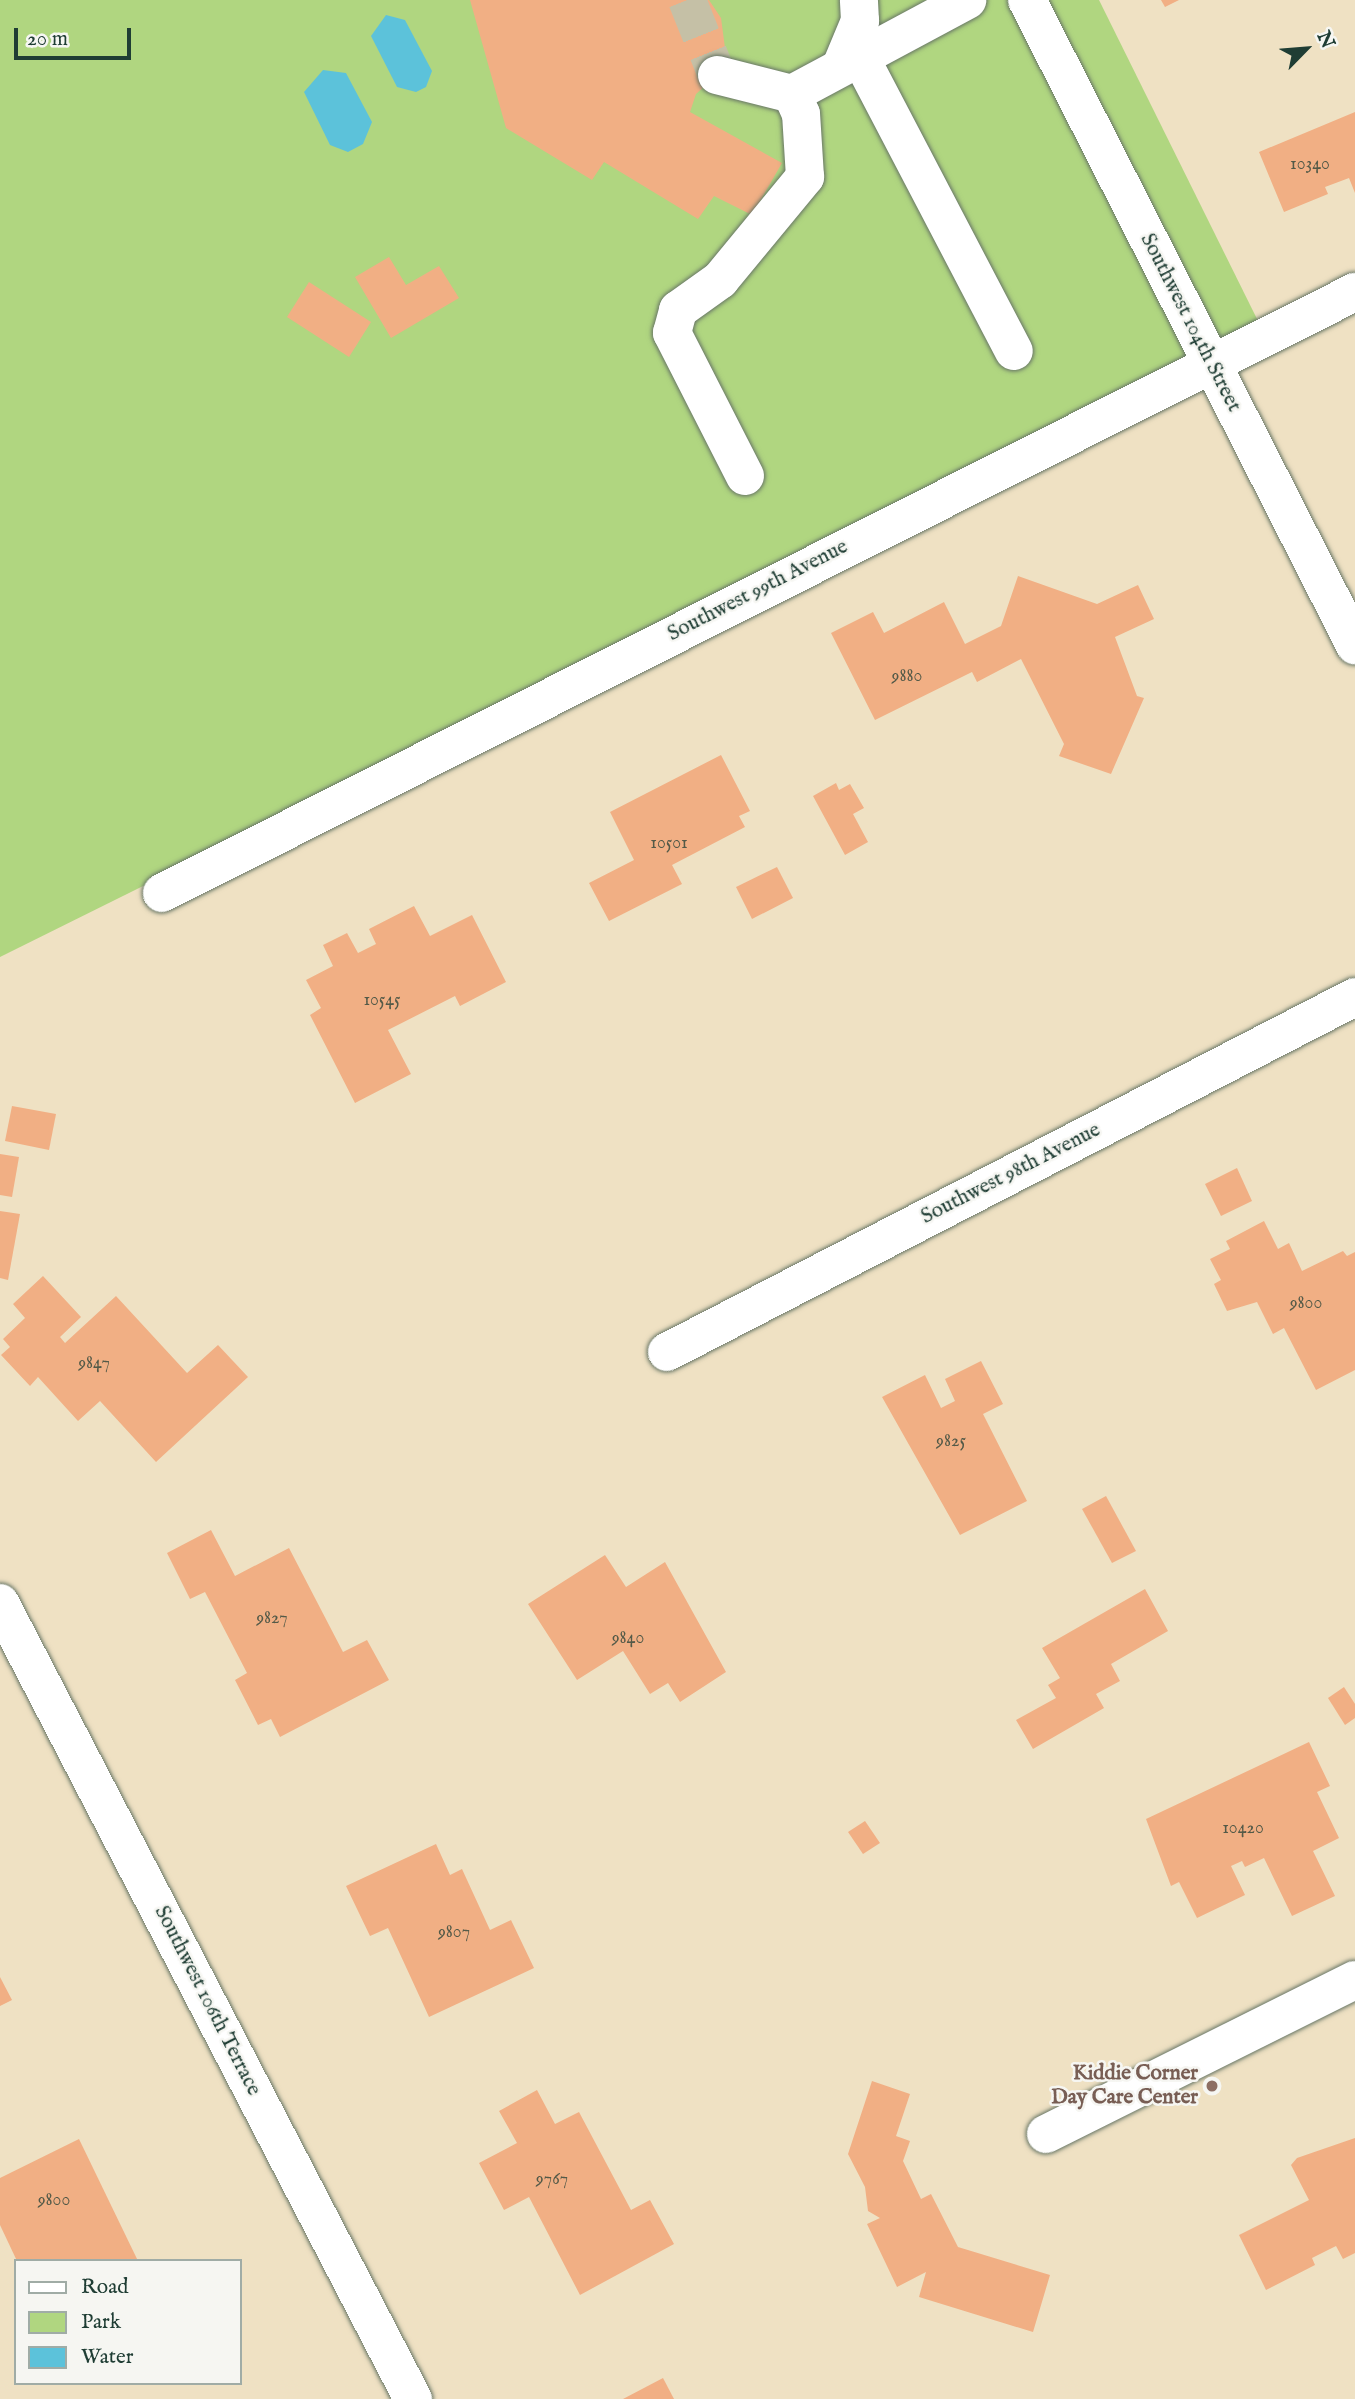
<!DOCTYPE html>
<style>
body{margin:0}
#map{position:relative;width:1355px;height:2399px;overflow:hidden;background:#efe1c3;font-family:"IM FELL English",serif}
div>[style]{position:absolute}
.green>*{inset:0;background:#b0d680}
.water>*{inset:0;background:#5cc2da}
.building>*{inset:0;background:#f1af84}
.minor-tunnel>*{height:38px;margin-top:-19px;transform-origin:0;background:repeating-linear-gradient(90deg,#c5c0a6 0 38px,transparent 0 57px)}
.roads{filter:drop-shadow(0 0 2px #687666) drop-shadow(0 0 2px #687666)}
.minor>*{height:38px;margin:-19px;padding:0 19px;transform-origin:19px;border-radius:19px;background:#fff}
.dots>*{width:19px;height:19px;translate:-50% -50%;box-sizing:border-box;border:4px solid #f6f6f2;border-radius:50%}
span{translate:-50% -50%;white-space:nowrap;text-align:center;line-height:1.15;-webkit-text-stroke:5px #f6f6f2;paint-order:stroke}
.number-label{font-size:18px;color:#545a48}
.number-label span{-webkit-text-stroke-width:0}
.street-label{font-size:21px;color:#1f3d34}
.education-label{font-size:21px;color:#785e54;font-weight:700}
.right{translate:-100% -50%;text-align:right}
.legend{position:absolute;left:14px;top:2259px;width:228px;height:126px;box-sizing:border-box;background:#f6f6f2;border:2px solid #a0aca6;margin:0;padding:9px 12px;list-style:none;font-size:21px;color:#1f3d34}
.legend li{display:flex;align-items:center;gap:14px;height:35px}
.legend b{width:35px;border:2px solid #a0aca6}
.north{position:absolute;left:1271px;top:14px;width:70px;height:70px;-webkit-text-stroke:5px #f6f6f2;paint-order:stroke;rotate:65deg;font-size:19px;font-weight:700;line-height:28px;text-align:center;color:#1f3d34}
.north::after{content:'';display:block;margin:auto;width:24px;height:32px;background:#1f3d34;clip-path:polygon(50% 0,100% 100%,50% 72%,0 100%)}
.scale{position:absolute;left:14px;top:28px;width:117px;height:32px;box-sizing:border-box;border:4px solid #1f3d34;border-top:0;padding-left:9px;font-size:21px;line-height:24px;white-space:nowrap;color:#1f3d34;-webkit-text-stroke:5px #f6f6f2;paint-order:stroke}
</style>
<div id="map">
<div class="green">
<i style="clip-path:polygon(0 0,1099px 0,1260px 325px,1037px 443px,0 957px)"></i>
</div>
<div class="water">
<i style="clip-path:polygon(386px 15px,405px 20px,432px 71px,426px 87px,416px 92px,397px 87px,371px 36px)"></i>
<i style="clip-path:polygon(323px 70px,346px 73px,372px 122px,363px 144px,348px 152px,330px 145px,304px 92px)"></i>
</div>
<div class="building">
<i style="clip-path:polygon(470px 0,709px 0,721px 18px,725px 48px,717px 75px,696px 94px,690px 112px,782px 163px,752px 215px,714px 196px,698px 219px,604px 162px,592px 180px,506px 128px)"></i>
<i style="clip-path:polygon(1161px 0,1179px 0,1165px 7px)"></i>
<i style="clip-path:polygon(1355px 112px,1355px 193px,1349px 178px,1325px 187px,1328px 194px,1284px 212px,1259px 152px)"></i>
<i style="clip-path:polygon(389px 257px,406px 285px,439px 266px,459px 298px,391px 338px,355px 277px)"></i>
<i style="clip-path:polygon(309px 282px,371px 322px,349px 357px,287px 317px)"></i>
<i style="clip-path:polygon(1018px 576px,1097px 604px,1138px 585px,1154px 619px,1115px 637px,1137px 696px,1144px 698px,1111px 774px,1059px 756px,1064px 744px,1021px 659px,977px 682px,972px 672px,875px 720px,831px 633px,873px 612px,884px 633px,944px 602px,965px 644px,1001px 626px)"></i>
<i style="clip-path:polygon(721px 755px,750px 811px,739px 816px,745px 827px,672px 865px,682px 884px,609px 921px,589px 883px,634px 860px,610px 812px)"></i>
<i style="clip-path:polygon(836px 783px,839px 790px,850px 784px,864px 808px,853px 814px,868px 842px,845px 855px,813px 796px)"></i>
<i style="clip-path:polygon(777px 867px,793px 898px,752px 919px,736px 887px)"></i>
<i style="clip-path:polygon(414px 906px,430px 936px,472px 915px,506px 982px,460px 1006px,455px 996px,388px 1030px,411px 1074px,355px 1103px,310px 1015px,321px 1008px,306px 980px,333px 966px,323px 945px,347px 933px,358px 953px,376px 944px,369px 929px)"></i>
<i style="clip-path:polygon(12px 1106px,56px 1114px,49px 1150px,5px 1141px)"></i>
<i style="clip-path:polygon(0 1154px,19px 1157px,12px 1197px,0 1195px)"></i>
<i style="clip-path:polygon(1237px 1168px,1252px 1201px,1221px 1216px,1205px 1184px)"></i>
<i style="clip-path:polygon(0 1211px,20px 1214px,8px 1280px,0 1278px)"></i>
<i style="clip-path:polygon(1264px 1221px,1278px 1249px,1289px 1243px,1302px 1271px,1343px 1251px,1347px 1256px,1355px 1252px,1355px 1370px,1316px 1390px,1284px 1328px,1273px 1334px,1257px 1302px,1227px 1311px,1214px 1284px,1221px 1280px,1210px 1259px,1230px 1249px,1226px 1241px)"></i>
<i style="clip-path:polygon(43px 1276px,81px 1317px,60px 1337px,65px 1343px,116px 1296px,187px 1373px,218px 1345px,248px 1377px,156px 1462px,100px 1401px,78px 1421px,38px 1377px,30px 1386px,1px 1355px,10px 1347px,3px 1339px,25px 1318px,13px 1304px)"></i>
<i style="clip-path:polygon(981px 1361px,1003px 1404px,983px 1414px,1027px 1501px,960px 1535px,882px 1397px,925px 1375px,941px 1408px,955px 1401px,945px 1379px)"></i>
<i style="clip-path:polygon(1106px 1496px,1136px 1551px,1112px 1563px,1082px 1509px)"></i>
<i style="clip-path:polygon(211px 1530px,235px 1576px,289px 1548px,343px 1652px,367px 1640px,389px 1680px,280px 1737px,271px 1719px,258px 1725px,235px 1680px,247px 1673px,205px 1592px,190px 1599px,167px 1553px)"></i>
<i style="clip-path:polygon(605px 1555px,626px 1587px,665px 1562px,726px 1672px,680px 1702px,668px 1683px,650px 1694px,623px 1651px,577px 1680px,528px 1604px)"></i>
<i style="clip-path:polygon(1145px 1589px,1168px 1631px,1111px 1664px,1120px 1681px,1096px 1694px,1104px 1708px,1033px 1749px,1016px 1720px,1056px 1698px,1048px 1685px,1060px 1678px,1042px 1648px)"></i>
<i style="clip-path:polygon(1344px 1687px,1355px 1704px,1355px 1718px,1345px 1725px,1328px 1698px)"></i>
<i style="clip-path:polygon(1309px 1742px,1330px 1786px,1317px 1792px,1339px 1838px,1313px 1851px,1335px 1896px,1292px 1916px,1264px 1858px,1245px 1867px,1242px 1861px,1231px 1866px,1245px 1895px,1197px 1918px,1179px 1882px,1171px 1886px,1146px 1819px)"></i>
<i style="clip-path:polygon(865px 1821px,880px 1843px,863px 1854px,848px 1832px)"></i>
<i style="clip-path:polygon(436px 1844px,450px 1875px,462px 1869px,490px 1930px,511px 1920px,534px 1968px,429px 2017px,388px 1928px,370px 1936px,346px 1886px)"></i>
<i style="clip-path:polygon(0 1977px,12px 2000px,0 2006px)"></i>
<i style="clip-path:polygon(872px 2081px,910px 2094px,896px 2136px,910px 2141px,903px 2161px,921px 2199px,931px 2194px,958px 2247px,1050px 2275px,1033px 2332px,919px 2297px,926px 2272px,897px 2287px,867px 2224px,880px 2218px,868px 2211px,865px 2187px,848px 2154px)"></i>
<i style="clip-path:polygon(537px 2090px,555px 2124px,579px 2112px,631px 2210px,650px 2200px,674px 2244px,580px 2295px,529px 2197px,504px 2210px,479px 2163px,517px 2143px,499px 2111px)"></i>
<i style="clip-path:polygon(1355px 2138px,1355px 2253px,1343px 2259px,1336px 2246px,1312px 2258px,1315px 2265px,1266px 2290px,1239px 2235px,1309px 2200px,1291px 2165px,1297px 2158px)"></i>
<i style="clip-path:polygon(79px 2139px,138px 2261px,17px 2261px,0 2225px,0 2178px)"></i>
<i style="clip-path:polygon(663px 2378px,674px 2399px,623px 2399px)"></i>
</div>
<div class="minor-tunnel">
<i style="left:687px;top:0;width:81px;rotate:68.2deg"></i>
</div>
<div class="roads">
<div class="minor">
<i style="left:1027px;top:0;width:724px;rotate:63.05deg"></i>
<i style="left:859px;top:55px;width:334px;rotate:62.4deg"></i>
<i style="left:842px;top:64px;width:47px;rotate:-67.3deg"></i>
<i style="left:860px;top:21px;width:21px;rotate:-93deg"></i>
<i style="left:717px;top:75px;width:77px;rotate:14.2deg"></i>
<i style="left:792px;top:94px;width:199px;rotate:-28.2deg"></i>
<i style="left:745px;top:476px;width:161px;rotate:-117deg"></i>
<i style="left:672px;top:333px;width:24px;rotate:-75deg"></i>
<i style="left:678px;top:310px;width:52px;rotate:-35.5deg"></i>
<i style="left:720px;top:280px;width:134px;rotate:-50.5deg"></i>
<i style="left:805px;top:177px;width:63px;rotate:-93.6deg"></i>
<i style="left:801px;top:114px;width:22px;rotate:-114deg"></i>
<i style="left:162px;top:893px;width:1336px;rotate:-26.74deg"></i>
<i style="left:667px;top:1352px;width:774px;rotate:-27.29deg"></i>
<i style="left:0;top:1603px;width:897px;rotate:62.58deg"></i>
<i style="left:1046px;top:2134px;width:345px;rotate:-26.5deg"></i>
</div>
</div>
<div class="dots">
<i style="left:1212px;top:2086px;background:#8d6e63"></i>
</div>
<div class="number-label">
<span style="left:1310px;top:165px">10340</span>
<span style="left:907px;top:677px">9880</span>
<span style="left:669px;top:844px">10501</span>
<span style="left:382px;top:1001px">10545</span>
<span style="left:1306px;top:1304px">9800</span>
<span style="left:94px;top:1364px">9847</span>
<span style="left:951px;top:1442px">9825</span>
<span style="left:272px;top:1619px">9827</span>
<span style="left:628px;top:1639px">9840</span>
<span style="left:1243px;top:1829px">10420</span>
<span style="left:454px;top:1933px">9807</span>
<span style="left:552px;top:2180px">9767</span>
<span style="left:54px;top:2201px">9800</span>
</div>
<div class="street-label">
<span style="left:1190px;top:323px;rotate:63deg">Southwest 104th Street</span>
<span style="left:758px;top:591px;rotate:-27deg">Southwest 99th Avenue</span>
<span style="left:1011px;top:1174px;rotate:-27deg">Southwest 98th Avenue</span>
<span style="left:207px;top:2001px;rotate:63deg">Southwest 106th Terrace</span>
</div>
<div class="education-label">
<span class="right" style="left:1198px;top:2086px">Kiddie Corner<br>Day Care Center</span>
</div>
<ul class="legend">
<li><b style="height:9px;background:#fff"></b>Road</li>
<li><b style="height:19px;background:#b0d680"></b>Park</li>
<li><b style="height:19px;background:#5cc2da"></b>Water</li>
</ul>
<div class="north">N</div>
<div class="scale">20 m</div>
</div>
